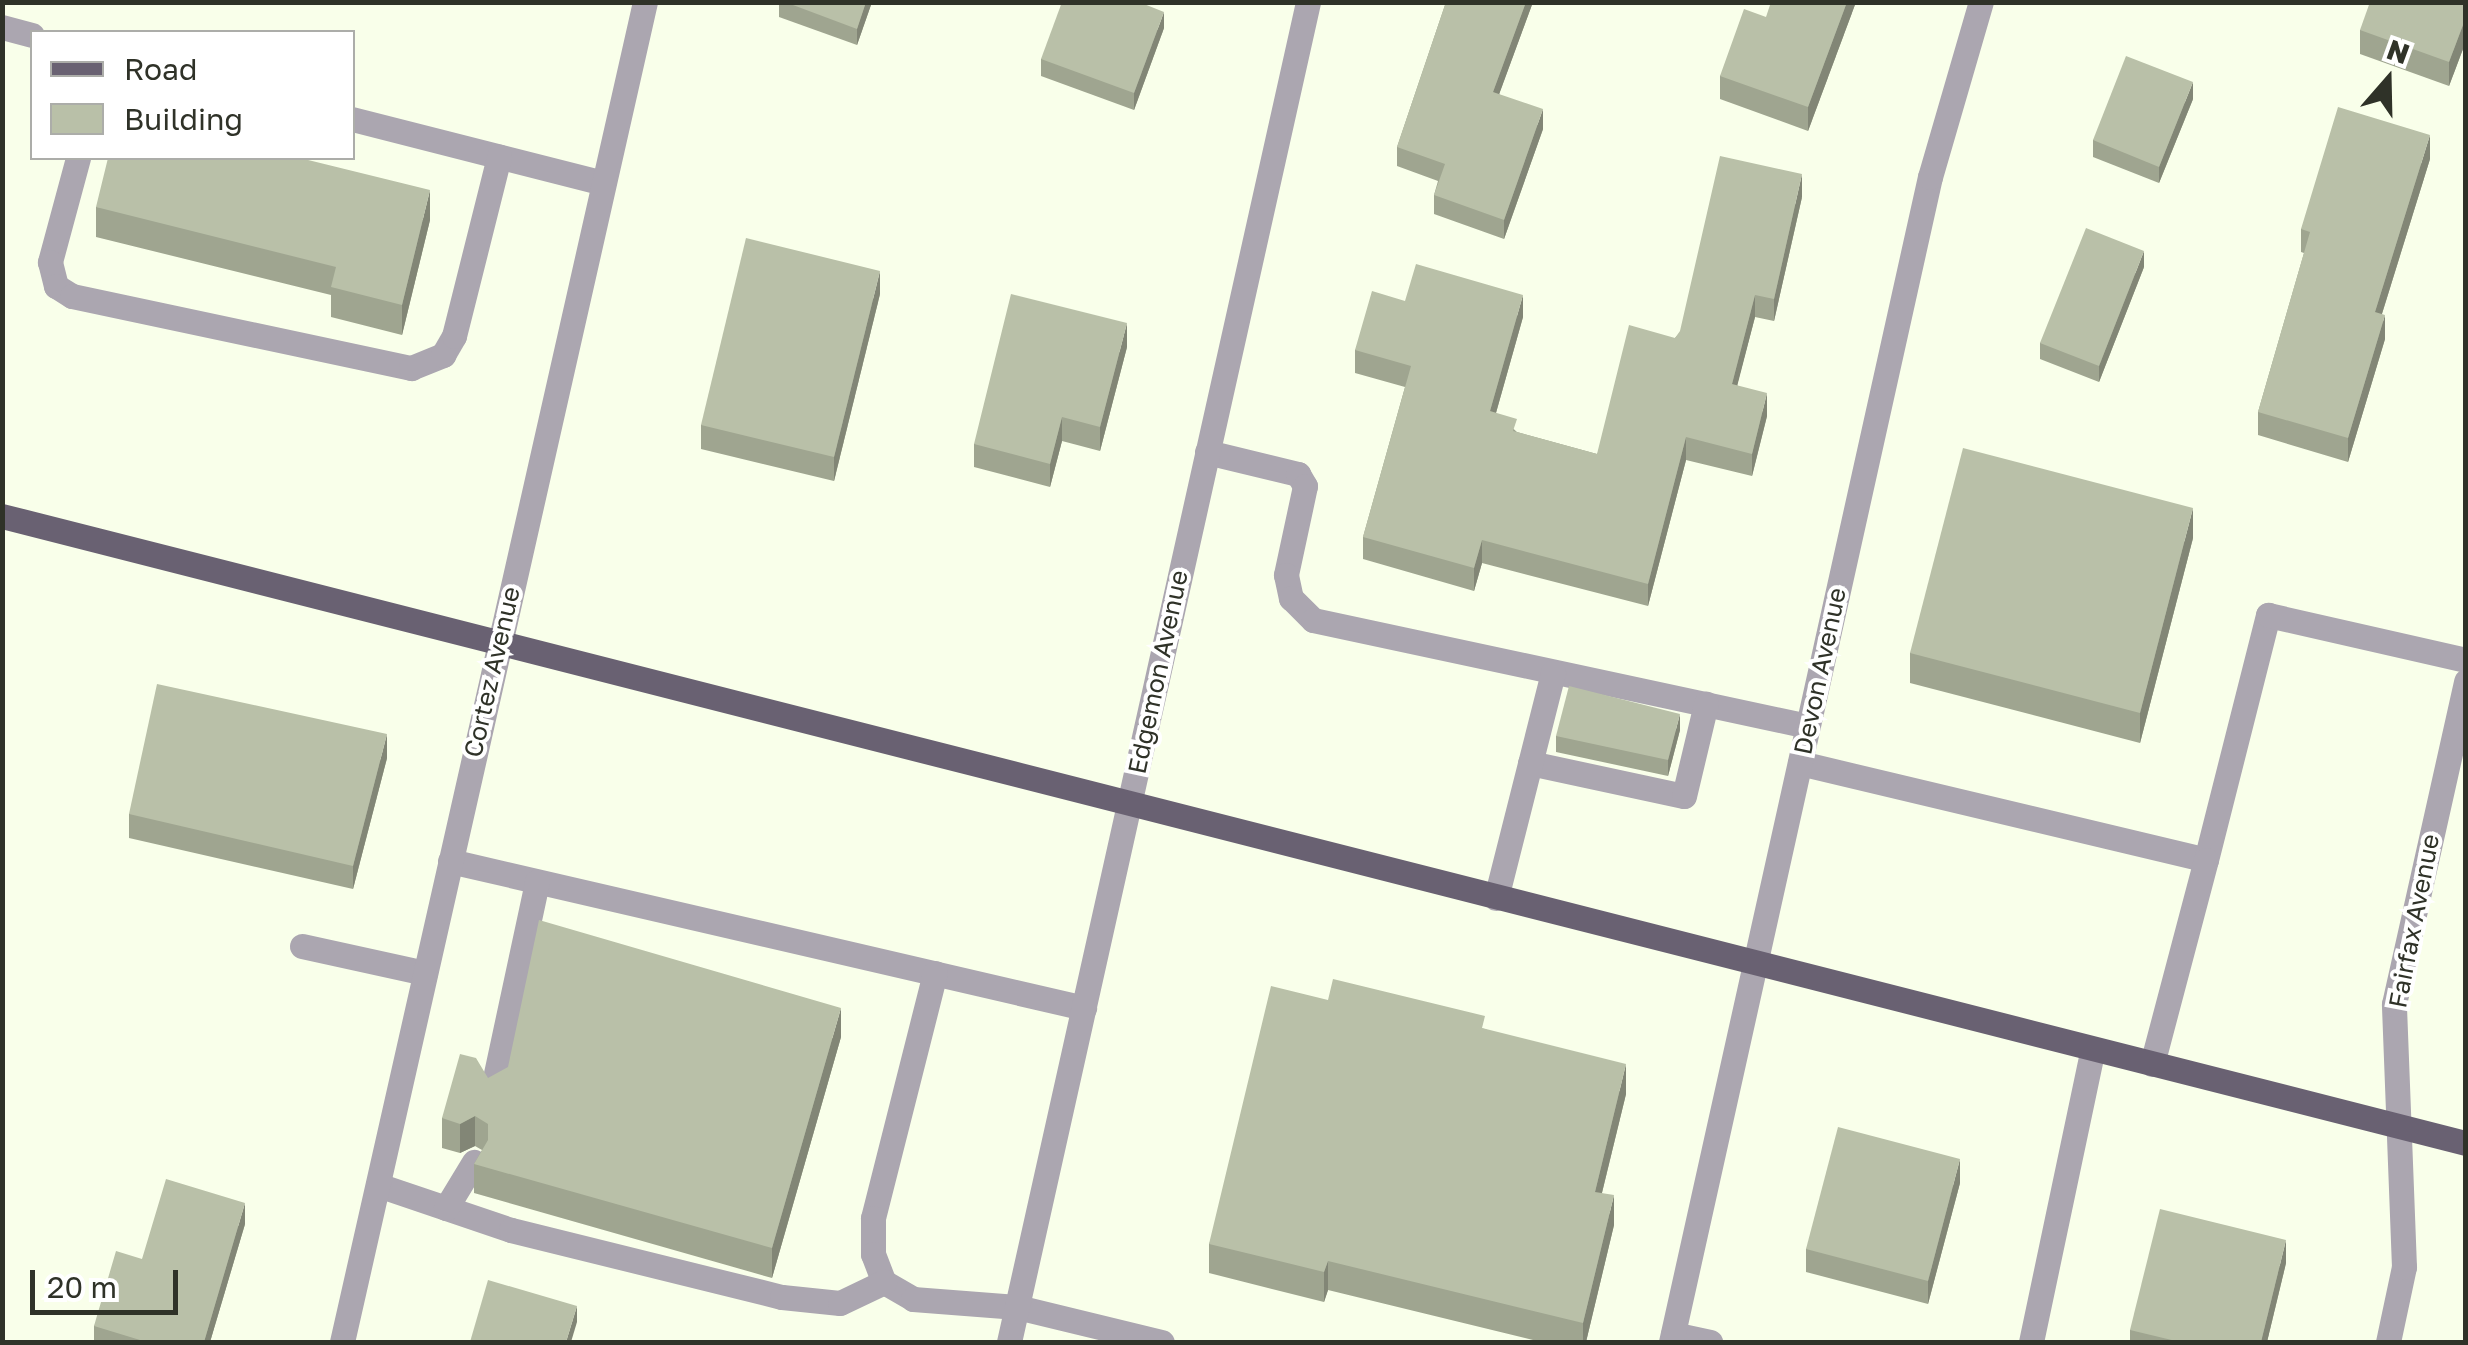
<!DOCTYPE html>
<style>
body{margin:0}
#map{position:relative;width:2468px;height:1345px;overflow:hidden;background:#f9ffea;font-family:"Golos Text",sans-serif}
div>[style]{position:absolute}
.minor>*{height:25px;margin:-12.5px;padding:0 12.5px;transform-origin:12.5px;border-radius:12.5px;background:#aba6b0}
.major>*{height:25px;margin:-12.5px;padding:0 12.5px;transform-origin:12.5px;border-radius:12.5px;background:#696172}
.wall>*{inset:0;background:#9fa590}
.shaded-wall>*{inset:0;background:#828676}
.building>*{inset:0;background:#b9c0a8}
span{translate:-50% -50%;white-space:nowrap;text-align:center;line-height:1.15;-webkit-text-stroke:8px #fff;paint-order:stroke}
.street-label{font-size:25px;color:#2f3228}
.frame{position:absolute;inset:0;border:5px solid #2f3228;pointer-events:none}
.legend{position:absolute;left:30px;top:30px;width:325px;height:130px;box-sizing:border-box;background:#fff;border:2px solid #acada9;margin:0;padding:12px 18px;list-style:none;font-size:30px;color:#2f3228}
.legend li{display:flex;align-items:center;gap:20px;height:50px}
.legend b{width:50px;border:2px solid #acada9}
.north{position:absolute;left:2338px;top:30px;width:100px;height:100px;-webkit-text-stroke:8px #fff;paint-order:stroke;rotate:20deg;font-size:28px;font-weight:700;line-height:40px;text-align:center;color:#2f3228}
.north::after{content:'';display:block;margin:auto;width:35px;height:45px;background:#2f3228;clip-path:polygon(50% 0,100% 100%,50% 72%,0 100%)}
.scale{position:absolute;left:30px;top:1270px;width:148px;height:45px;box-sizing:border-box;border:5px solid #2f3228;border-top:0;padding-left:12px;font-size:30px;line-height:35px;white-space:nowrap;color:#2f3228;-webkit-text-stroke:8px #fff;paint-order:stroke}
</style>
<div id="map">
<div class="minor">
<i style="left:2px;top:27px;width:31px;rotate:15deg"></i>
<i style="left:352px;top:119px;width:259px;rotate:14.3deg"></i>
<i style="left:78px;top:158px;width:108px;rotate:105.1deg"></i>
<i style="left:50px;top:262px;width:25px;rotate:76deg"></i>
<i style="left:56px;top:286px;width:19px;rotate:32deg"></i>
<i style="left:72px;top:296px;width:347px;rotate:12deg"></i>
<i style="left:411px;top:368px;width:35px;rotate:-22deg"></i>
<i style="left:443px;top:355px;width:22px;rotate:-60deg"></i>
<i style="left:454px;top:336px;width:185px;rotate:-75.9deg"></i>
<i style="left:1207px;top:452px;width:94px;rotate:13.6deg"></i>
<i style="left:1298px;top:474px;width:14px;rotate:60deg"></i>
<i style="left:1305px;top:486px;width:91px;rotate:102.1deg"></i>
<i style="left:1286px;top:575px;width:24px;rotate:78deg"></i>
<i style="left:1291px;top:598px;width:31px;rotate:45deg"></i>
<i style="left:1313px;top:620px;width:506px;rotate:12.09deg"></i>
<i style="left:1530px;top:763px;width:157px;rotate:12.1deg"></i>
<i style="left:1684px;top:796px;width:95px;rotate:-76.6deg"></i>
<i style="left:1800px;top:763px;width:417px;rotate:13.4deg"></i>
<i style="left:2206px;top:860px;width:253px;rotate:-75.8deg"></i>
<i style="left:2268px;top:615px;width:203px;rotate:12.8deg"></i>
<i style="left:450px;top:861px;width:651px;rotate:13.05deg"></i>
<i style="left:1496px;top:898px;width:233px;rotate:-75.8deg"></i>
<i style="left:302px;top:946px;width:126px;rotate:12.4deg"></i>
<i style="left:935px;top:973px;width:253px;rotate:104.2deg"></i>
<i style="left:873px;top:1218px;width:36px;rotate:90deg"></i>
<i style="left:873px;top:1254px;width:30px;rotate:69deg"></i>
<i style="left:884px;top:1282px;width:34px;rotate:30deg"></i>
<i style="left:913px;top:1299px;width:104px;rotate:4.4deg"></i>
<i style="left:1017px;top:1307px;width:149px;rotate:13.6deg"></i>
<i style="left:2152px;top:1064px;width:211px;rotate:-75.2deg"></i>
<i style="left:492px;top:1092px;width:215px;rotate:-77.9deg"></i>
<i style="left:378px;top:1185px;width:140px;rotate:18.7deg"></i>
<i style="left:511px;top:1230px;width:279px;rotate:13.9deg"></i>
<i style="left:782px;top:1297px;width:58px;rotate:5.9deg"></i>
<i style="left:840px;top:1303px;width:49px;rotate:-25.5deg"></i>
<i style="left:446px;top:1208px;width:54px;rotate:-58.7deg"></i>
<i style="left:1673px;top:1334px;width:38px;rotate:12deg"></i>
<i style="left:342px;top:1342px;width:1374px;rotate:-77.26deg"></i>
<i style="left:1009px;top:1342px;width:1373px;rotate:-77.42deg"></i>
<i style="left:1671px;top:1342px;width:1193px;rotate:-77.47deg"></i>
<i style="left:1930px;top:177px;width:182px;rotate:-73.8deg"></i>
<i style="left:2031px;top:1342px;width:299px;rotate:-78.1deg"></i>
<i style="left:2388px;top:1342px;width:77px;rotate:-78deg"></i>
<i style="left:2404px;top:1267px;width:263px;rotate:-92.2deg"></i>
<i style="left:2394px;top:1004px;width:331px;rotate:-77.4deg"></i>
</div>
<div class="major">
<i style="left:2px;top:516px;width:2543px;rotate:14.28deg"></i>
</div>
<div class="wall">
<i style="clip-path:polygon(779px 2px,872px 2px,857px 45px,779px 17px)"></i>
<i style="clip-path:polygon(1446px 2px,1533px 2px,1499px 94px,1543px 129px,1504px 239px,1434px 214px,1434px 195px,1438px 181px,1397px 166px,1397px 147px)"></i>
<i style="clip-path:polygon(1856px 2px,1808px 131px,1720px 99px,1720px 76px,1766px 17px)"></i>
<i style="clip-path:polygon(2466px 2px,2466px 41px,2449px 86px,2360px 54px,2360px 30px)"></i>
<i style="clip-path:polygon(1164px 28px,1134px 110px,1041px 76px,1041px 59px)"></i>
<i style="clip-path:polygon(2193px 99px,2159px 183px,2093px 157px,2093px 140px)"></i>
<i style="clip-path:polygon(2430px 159px,2382px 314px,2385px 339px,2348px 462px,2258px 435px,2258px 412px,2304px 253px,2301px 252px,2301px 229px)"></i>
<i style="clip-path:polygon(1802px 197px,1774px 321px,1755px 317px,1737px 385px,1767px 416px,1752px 476px,1686px 460px,1648px 606px,1482px 563px,1474px 591px,1363px 559px,1363px 537px,1405px 387px,1355px 373px,1355px 350px,1405px 301px,1523px 317px,1496px 413px,1517px 432px,1597px 454px,1675px 338px)"></i>
<i style="clip-path:polygon(96px 207px,430px 220px,402px 335px,331px 317px,331px 295px,96px 237px)"></i>
<i style="clip-path:polygon(2144px 267px,2099px 382px,2040px 359px,2040px 343px)"></i>
<i style="clip-path:polygon(880px 294px,834px 481px,701px 449px,701px 425px)"></i>
<i style="clip-path:polygon(1127px 347px,1100px 451px,1062px 441px,1050px 487px,974px 467px,974px 444px)"></i>
<i style="clip-path:polygon(2193px 538px,2140px 743px,1910px 683px,1910px 653px)"></i>
<i style="clip-path:polygon(1680px 730px,1668px 776px,1556px 752px,1556px 736px)"></i>
<i style="clip-path:polygon(387px 758px,353px 889px,129px 838px,129px 814px)"></i>
<i style="clip-path:polygon(1328px 1000px,1485px 1029px,1626px 1094px,1602px 1193px,1614px 1225px,1586px 1342px,1541px 1342px,1328px 1290px,1324px 1302px,1209px 1273px,1209px 1244px)"></i>
<i style="clip-path:polygon(841px 1037px,772px 1278px,474px 1193px,474px 1164px,482px 1150px,475px 1146px,460px 1153px,442px 1148px,442px 1118px,488px 1078px)"></i>
<i style="clip-path:polygon(1960px 1183px,1928px 1304px,1806px 1272px,1806px 1249px)"></i>
<i style="clip-path:polygon(245px 1224px,210px 1342px,94px 1342px,94px 1326px,142px 1259px)"></i>
<i style="clip-path:polygon(2286px 1263px,2267px 1342px,2130px 1342px,2130px 1330px)"></i>
</div>
<div class="shaded-wall">
<i style="clip-path:polygon(866px 2px,872px 2px,857px 45px,857px 29px)"></i>
<i style="clip-path:polygon(1526px 2px,1533px 2px,1493px 111px,1493px 92px)"></i>
<i style="clip-path:polygon(1847px 2px,1856px 2px,1808px 131px,1808px 107px)"></i>
<i style="clip-path:polygon(1164px 12px,1164px 28px,1134px 110px,1134px 93px)"></i>
<i style="clip-path:polygon(2466px 17px,2466px 41px,2449px 86px,2449px 62px)"></i>
<i style="clip-path:polygon(2193px 82px,2193px 99px,2159px 183px,2159px 167px)"></i>
<i style="clip-path:polygon(1543px 109px,1543px 129px,1504px 239px,1504px 220px)"></i>
<i style="clip-path:polygon(2430px 135px,2430px 159px,2375px 336px,2375px 312px)"></i>
<i style="clip-path:polygon(1802px 174px,1802px 197px,1774px 321px,1774px 299px)"></i>
<i style="clip-path:polygon(430px 190px,430px 220px,402px 335px,402px 305px)"></i>
<i style="clip-path:polygon(2144px 251px,2144px 267px,2099px 382px,2099px 366px)"></i>
<i style="clip-path:polygon(880px 271px,880px 294px,834px 481px,834px 457px)"></i>
<i style="clip-path:polygon(1523px 295px,1523px 317px,1490px 434px,1490px 411px)"></i>
<i style="clip-path:polygon(1755px 295px,1755px 317px,1732px 406px,1732px 384px)"></i>
<i style="clip-path:polygon(2385px 315px,2385px 339px,2348px 462px,2348px 438px)"></i>
<i style="clip-path:polygon(1127px 323px,1127px 347px,1100px 451px,1100px 427px)"></i>
<i style="clip-path:polygon(1767px 393px,1767px 416px,1752px 476px,1752px 454px)"></i>
<i style="clip-path:polygon(1062px 417px,1062px 441px,1050px 487px,1050px 464px)"></i>
<i style="clip-path:polygon(1686px 437px,1686px 460px,1648px 606px,1648px 584px)"></i>
<i style="clip-path:polygon(2193px 508px,2193px 538px,2140px 743px,2140px 713px)"></i>
<i style="clip-path:polygon(1482px 540px,1482px 563px,1474px 591px,1474px 568px)"></i>
<i style="clip-path:polygon(1680px 714px,1680px 730px,1668px 776px,1668px 760px)"></i>
<i style="clip-path:polygon(387px 734px,387px 758px,353px 889px,353px 866px)"></i>
<i style="clip-path:polygon(841px 1008px,841px 1037px,772px 1278px,772px 1248px)"></i>
<i style="clip-path:polygon(1626px 1064px,1626px 1094px,1595px 1221px,1595px 1192px)"></i>
<i style="clip-path:polygon(475px 1116px,475px 1146px,460px 1153px,460px 1124px)"></i>
<i style="clip-path:polygon(1960px 1159px,1960px 1183px,1928px 1304px,1928px 1281px)"></i>
<i style="clip-path:polygon(1614px 1195px,1614px 1225px,1586px 1342px,1583px 1342px,1583px 1323px)"></i>
<i style="clip-path:polygon(245px 1203px,245px 1224px,210px 1342px,204px 1342px)"></i>
<i style="clip-path:polygon(2286px 1240px,2286px 1263px,2267px 1342px,2261px 1342px)"></i>
<i style="clip-path:polygon(1328px 1261px,1328px 1290px,1324px 1302px,1324px 1272px)"></i>
<i style="clip-path:polygon(577px 1306px,577px 1322px,571px 1342px,566px 1342px)"></i>
</div>
<div class="building">
<i style="clip-path:polygon(785px 2px,866px 2px,857px 29px)"></i>
<i style="clip-path:polygon(1062px 2px,1139px 2px,1164px 12px,1134px 93px,1041px 59px)"></i>
<i style="clip-path:polygon(1446px 2px,1526px 2px,1493px 92px,1543px 109px,1504px 220px,1434px 195px,1445px 164px,1397px 147px)"></i>
<i style="clip-path:polygon(1771px 2px,1847px 2px,1808px 107px,1720px 76px,1744px 9px,1766px 17px)"></i>
<i style="clip-path:polygon(2370px 2px,2466px 2px,2466px 17px,2449px 62px,2360px 30px)"></i>
<i style="clip-path:polygon(2126px 56px,2193px 82px,2159px 167px,2093px 140px)"></i>
<i style="clip-path:polygon(2338px 107px,2430px 135px,2375px 312px,2385px 315px,2348px 438px,2258px 412px,2310px 232px,2301px 229px)"></i>
<i style="clip-path:polygon(1720px 156px,1802px 174px,1774px 299px,1755px 295px,1732px 384px,1767px 393px,1752px 454px,1686px 437px,1648px 584px,1482px 540px,1474px 568px,1363px 537px,1411px 366px,1355px 350px,1372px 291px,1405px 301px,1416px 264px,1523px 295px,1490px 411px,1517px 419px,1513px 431px,1597px 454px,1629px 325px,1675px 338px,1680px 331px)"></i>
<i style="clip-path:polygon(108px 158px,300px 158px,430px 190px,402px 305px,331px 287px,336px 267px,96px 207px)"></i>
<i style="clip-path:polygon(2086px 228px,2144px 251px,2099px 366px,2040px 343px)"></i>
<i style="clip-path:polygon(746px 238px,880px 271px,834px 457px,701px 425px)"></i>
<i style="clip-path:polygon(1011px 294px,1127px 323px,1100px 427px,1062px 417px,1050px 464px,974px 444px)"></i>
<i style="clip-path:polygon(1963px 448px,2193px 508px,2140px 713px,1910px 653px)"></i>
<i style="clip-path:polygon(157px 684px,387px 734px,353px 866px,129px 814px)"></i>
<i style="clip-path:polygon(1569px 686px,1680px 714px,1668px 760px,1556px 736px)"></i>
<i style="clip-path:polygon(539px 920px,841px 1008px,772px 1248px,474px 1164px,488px 1140px,488px 1124px,475px 1116px,460px 1124px,442px 1118px,460px 1054px,476px 1058px,488px 1078px,508px 1067px)"></i>
<i style="clip-path:polygon(1333px 979px,1485px 1016px,1482px 1028px,1626px 1064px,1595px 1192px,1614px 1195px,1583px 1323px,1328px 1261px,1324px 1272px,1209px 1244px,1271px 986px,1328px 1000px)"></i>
<i style="clip-path:polygon(1838px 1127px,1960px 1159px,1928px 1281px,1806px 1249px)"></i>
<i style="clip-path:polygon(166px 1179px,245px 1203px,204px 1342px,139px 1342px,140px 1340px,94px 1326px,116px 1251px,142px 1259px)"></i>
<i style="clip-path:polygon(2160px 1209px,2286px 1240px,2261px 1342px,2180px 1342px,2130px 1330px)"></i>
<i style="clip-path:polygon(488px 1280px,577px 1306px,566px 1342px,470px 1342px)"></i>
</div>
<div class="street-label">
<span style="left:1820px;top:671px;rotate:-78deg">Devon Avenue</span>
<span style="left:492px;top:672px;rotate:-77deg">Cortez Avenue</span>
<span style="left:1158px;top:672px;rotate:-78deg">Edgemon Avenue</span>
<span style="left:2414px;top:921px;rotate:-79deg">Fairfax Avenue</span>
</div>
<div class="frame"></div>
<ul class="legend">
<li><b style="height:12px;background:#696172"></b>Road</li>
<li><b style="height:28px;background:#b9c0a8"></b>Building</li>
</ul>
<div class="north">N</div>
<div class="scale">20 m</div>
</div>
